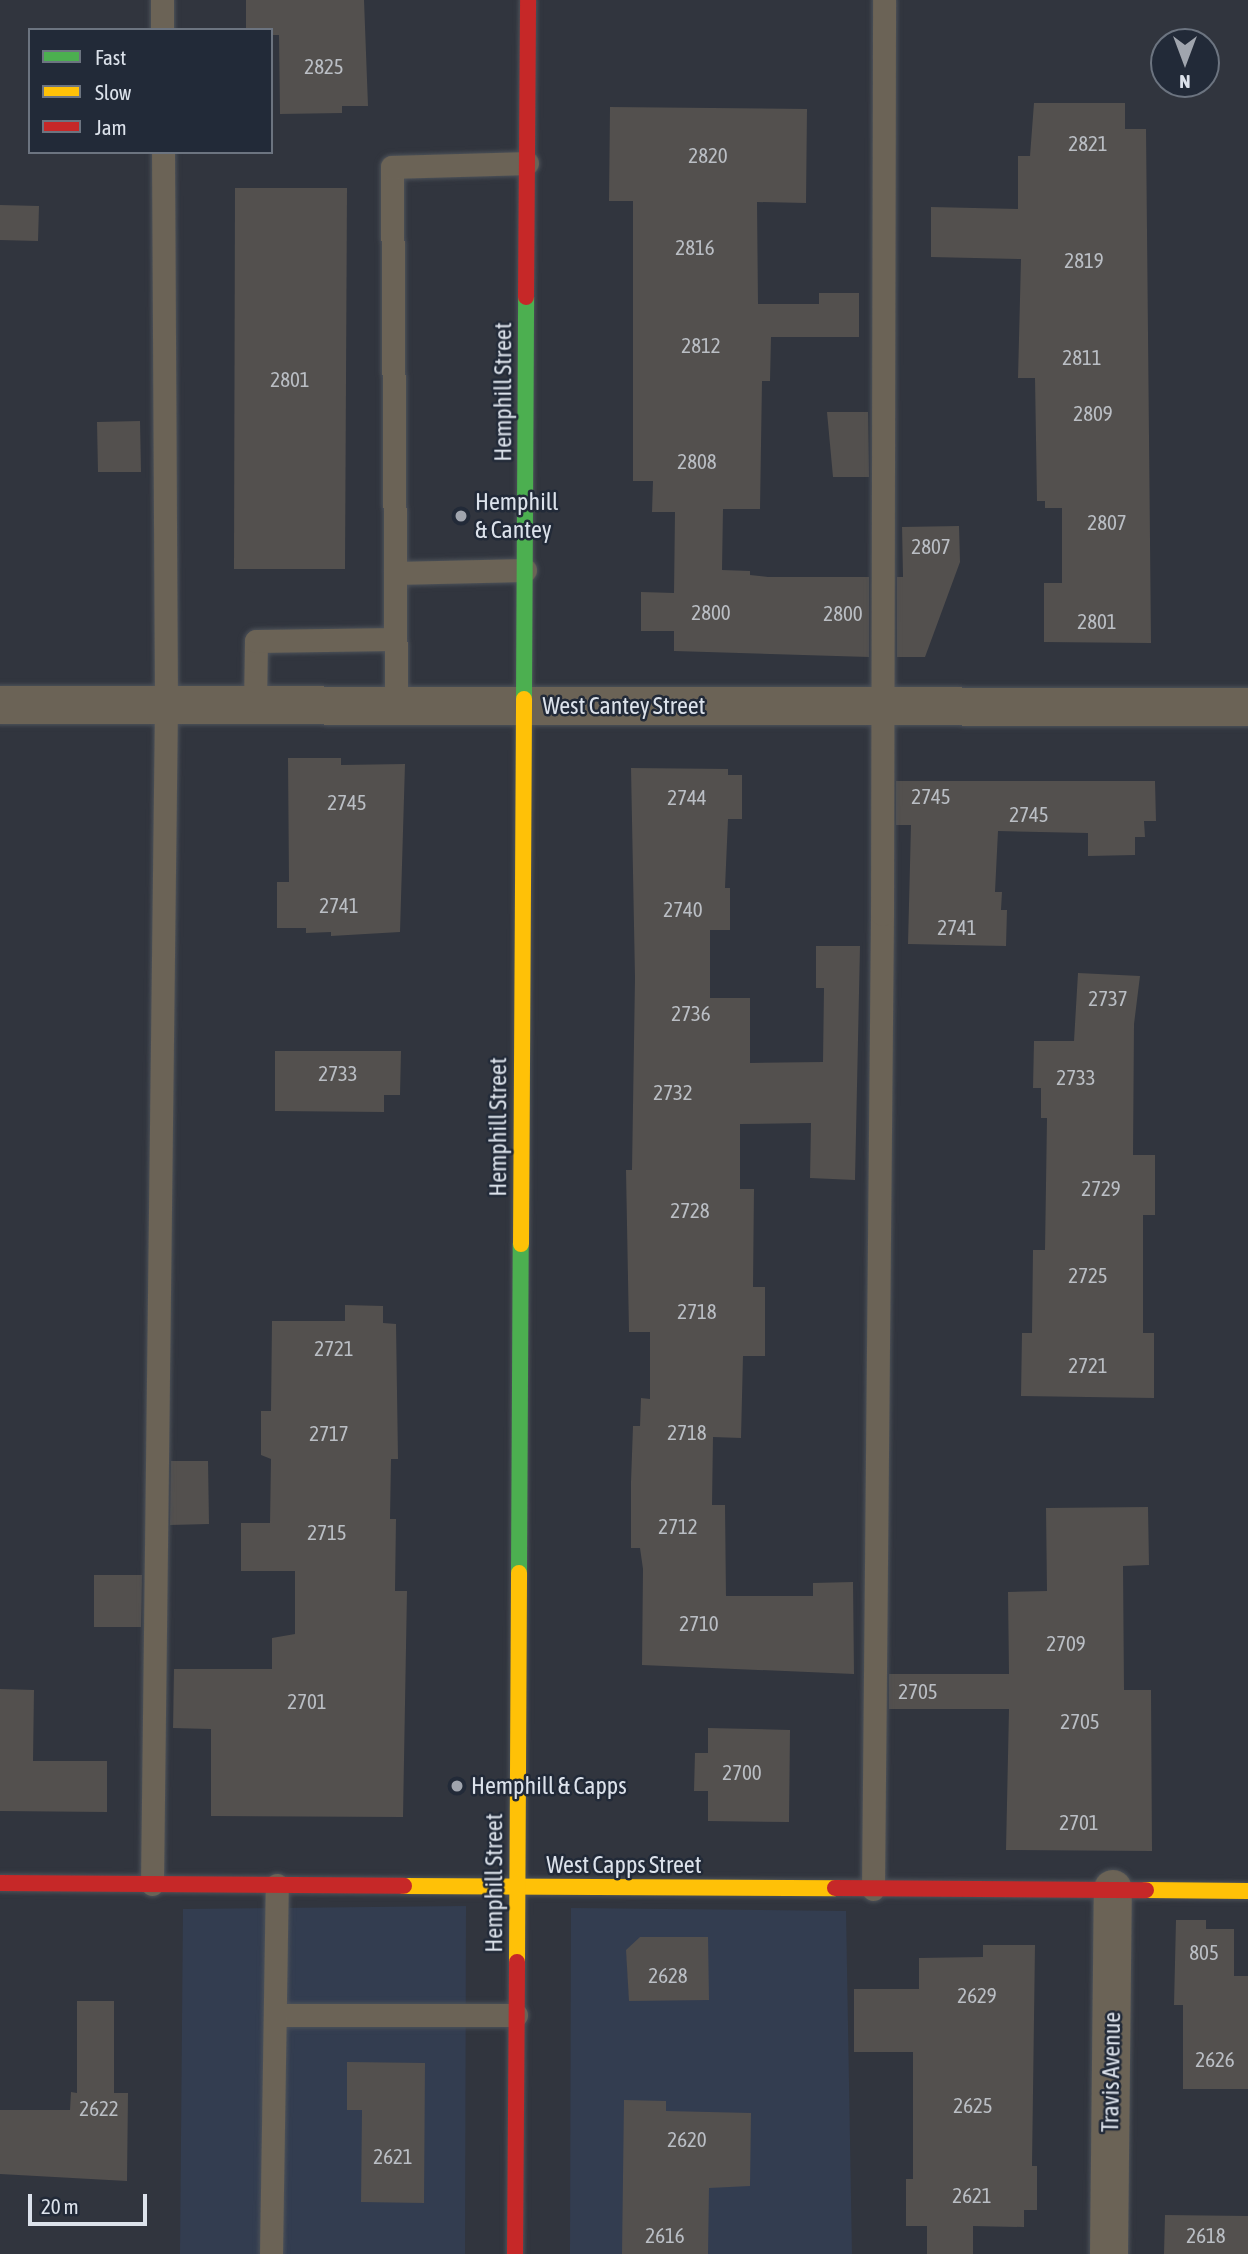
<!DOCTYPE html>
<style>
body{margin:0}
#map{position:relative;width:1248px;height:2254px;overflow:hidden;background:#31353e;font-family:"Asap Condensed",sans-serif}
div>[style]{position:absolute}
.built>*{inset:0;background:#333d50}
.building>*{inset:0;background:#53504e}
.roads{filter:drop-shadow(0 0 2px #4d5259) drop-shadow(0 0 2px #4d5259)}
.lane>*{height:23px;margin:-11.5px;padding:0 11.5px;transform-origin:11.5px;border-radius:11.5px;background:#6b6356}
.street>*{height:38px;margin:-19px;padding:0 19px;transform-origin:19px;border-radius:19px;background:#6b6356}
.fast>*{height:16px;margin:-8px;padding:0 8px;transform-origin:8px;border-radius:8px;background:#4caf50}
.slow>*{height:16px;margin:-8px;padding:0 8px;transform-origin:8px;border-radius:8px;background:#ffc107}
.jam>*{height:16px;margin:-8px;padding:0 8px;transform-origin:8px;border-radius:8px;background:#c62828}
.dots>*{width:19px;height:19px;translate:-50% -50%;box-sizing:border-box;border:4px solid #222a38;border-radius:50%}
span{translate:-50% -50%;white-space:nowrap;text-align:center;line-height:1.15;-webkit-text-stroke:5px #222a38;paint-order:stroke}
.number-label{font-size:21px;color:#babec4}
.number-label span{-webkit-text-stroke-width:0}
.street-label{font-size:24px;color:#dce2eb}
.poi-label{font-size:24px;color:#dce2eb}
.left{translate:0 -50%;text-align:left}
.legend{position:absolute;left:28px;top:28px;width:245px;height:126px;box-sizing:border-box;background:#222a38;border:2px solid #6c7480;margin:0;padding:9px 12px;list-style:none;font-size:21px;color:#dce2eb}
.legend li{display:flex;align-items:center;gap:14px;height:35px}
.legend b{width:35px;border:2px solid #6c7480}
.north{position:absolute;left:1150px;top:28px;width:70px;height:70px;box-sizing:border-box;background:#222a38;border:2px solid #6c7480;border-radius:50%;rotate:180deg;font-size:19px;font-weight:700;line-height:28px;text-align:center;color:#dce2eb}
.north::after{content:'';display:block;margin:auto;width:24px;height:32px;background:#a0a5ae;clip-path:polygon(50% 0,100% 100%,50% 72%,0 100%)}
.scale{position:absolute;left:28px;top:2194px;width:119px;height:32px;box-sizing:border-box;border:4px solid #dce2eb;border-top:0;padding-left:9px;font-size:21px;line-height:24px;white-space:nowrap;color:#dce2eb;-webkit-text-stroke:5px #222a38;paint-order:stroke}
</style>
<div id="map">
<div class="built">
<i style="clip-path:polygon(466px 1906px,465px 2254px,180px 2254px,183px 1909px)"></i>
<i style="clip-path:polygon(571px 1908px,846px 1911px,852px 2254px,570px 2254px)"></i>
</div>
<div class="building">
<i style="clip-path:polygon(246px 0,364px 0,368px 106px,342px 106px,342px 113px,280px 114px,279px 35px,271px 35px,271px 30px,246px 30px)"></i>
<i style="clip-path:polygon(1034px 103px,1125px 103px,1125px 129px,1146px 129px,1151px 643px,1044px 642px,1044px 583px,1062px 583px,1062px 508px,1045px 508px,1045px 501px,1037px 501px,1035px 378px,1018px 378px,1021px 259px,931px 257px,931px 207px,1018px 209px,1018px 156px,1030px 156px)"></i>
<i style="clip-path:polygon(610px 107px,807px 109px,806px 203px,757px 202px,758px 304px,819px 304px,819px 293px,859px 293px,859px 337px,771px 337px,770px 381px,762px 381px,760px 509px,723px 509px,722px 570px,750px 571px,750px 575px,768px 577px,869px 577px,869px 657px,674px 651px,674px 631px,641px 631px,641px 592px,674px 593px,675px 512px,652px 512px,653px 481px,633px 481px,633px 201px,609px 201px)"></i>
<i style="clip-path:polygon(235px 188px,347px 188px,345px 569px,234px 569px)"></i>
<i style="clip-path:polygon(0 205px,39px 206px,38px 241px,0 240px)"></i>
<i style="clip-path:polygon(827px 412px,868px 412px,869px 477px,833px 477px)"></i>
<i style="clip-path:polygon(140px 421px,141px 472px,98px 472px,97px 422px)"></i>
<i style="clip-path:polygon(959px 526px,960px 562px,925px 657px,897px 657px,897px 577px,903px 577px,902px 527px)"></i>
<i style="clip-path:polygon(288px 758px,341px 758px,341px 765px,405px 764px,400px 932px,331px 936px,331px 932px,306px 933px,306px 928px,277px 928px,277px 882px,289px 882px)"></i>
<i style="clip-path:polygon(631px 768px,728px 769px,728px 775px,742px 775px,742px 819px,728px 819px,725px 888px,730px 888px,730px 930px,710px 930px,710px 998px,750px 998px,750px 1063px,823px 1062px,824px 988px,816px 988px,816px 946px,860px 946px,855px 1180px,810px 1178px,811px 1123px,740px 1124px,740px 1189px,754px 1189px,753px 1287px,765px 1287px,765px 1356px,743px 1356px,741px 1438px,713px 1437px,712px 1505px,725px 1505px,726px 1596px,813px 1596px,813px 1583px,853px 1582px,854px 1674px,642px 1665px,643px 1569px,640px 1548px,631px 1548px,631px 1482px,633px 1426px,640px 1426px,641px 1398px,650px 1399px,650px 1332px,629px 1332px,626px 1170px,632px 1170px,635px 978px)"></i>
<i style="clip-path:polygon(896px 781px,1155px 781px,1156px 821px,1144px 821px,1145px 837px,1135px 837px,1135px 855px,1088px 856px,1088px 833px,998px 831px,995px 892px,1002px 892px,1001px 910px,1007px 910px,1006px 946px,908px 944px,911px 825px,896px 825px)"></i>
<i style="clip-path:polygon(1078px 973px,1140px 976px,1134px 1024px,1133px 1155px,1155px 1155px,1155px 1215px,1143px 1215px,1143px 1333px,1154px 1333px,1154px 1398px,1021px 1396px,1022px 1333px,1032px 1333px,1033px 1250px,1045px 1250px,1047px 1118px,1041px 1118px,1041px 1088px,1033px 1088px,1034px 1041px,1074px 1041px)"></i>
<i style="clip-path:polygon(275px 1051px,401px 1051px,400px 1095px,384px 1095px,384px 1112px,275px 1111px)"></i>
<i style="clip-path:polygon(345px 1305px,383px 1306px,383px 1323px,396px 1324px,398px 1459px,391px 1459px,390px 1519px,396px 1519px,395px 1591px,407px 1591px,403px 1817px,211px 1816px,211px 1729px,173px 1728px,174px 1669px,272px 1669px,272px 1638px,295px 1634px,295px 1571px,241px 1571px,241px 1523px,270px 1523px,271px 1459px,261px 1455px,261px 1411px,271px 1411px,272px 1321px,345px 1321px)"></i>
<i style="clip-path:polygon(171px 1461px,208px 1461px,209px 1524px,170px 1525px)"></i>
<i style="clip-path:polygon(1148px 1507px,1149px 1565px,1123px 1566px,1124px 1690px,1151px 1690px,1152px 1851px,1006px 1850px,1009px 1709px,889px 1709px,889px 1674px,1009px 1674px,1008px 1592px,1047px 1591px,1046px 1508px)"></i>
<i style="clip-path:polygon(94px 1575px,142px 1575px,141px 1627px,94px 1627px)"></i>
<i style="clip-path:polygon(0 1689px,34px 1690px,33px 1761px,107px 1761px,107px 1812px,0 1811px)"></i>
<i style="clip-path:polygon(708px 1728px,790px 1730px,789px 1822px,708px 1821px,708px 1791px,694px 1791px,695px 1753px,708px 1753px)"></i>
<i style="clip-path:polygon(1176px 1920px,1206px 1920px,1206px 1929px,1234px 1929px,1234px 1976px,1248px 1976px,1248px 2089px,1183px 2089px,1183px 2005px,1174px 2005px)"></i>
<i style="clip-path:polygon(640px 1937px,708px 1937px,709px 2000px,629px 2001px,626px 1950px)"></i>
<i style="clip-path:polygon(983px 1945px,1035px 1945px,1032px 2166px,1037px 2166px,1037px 2210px,1024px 2210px,1024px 2227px,973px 2226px,973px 2254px,927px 2254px,927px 2226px,906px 2226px,906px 2179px,913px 2179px,913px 2052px,854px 2052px,854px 1989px,919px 1989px,919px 1958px,983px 1957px)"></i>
<i style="clip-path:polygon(77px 2001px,114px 2001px,114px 2093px,128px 2093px,127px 2181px,0 2174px,0 2110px,70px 2110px,71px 2092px,77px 2093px)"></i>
<i style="clip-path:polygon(347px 2062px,425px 2063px,424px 2203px,361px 2202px,362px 2110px,347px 2110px)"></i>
<i style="clip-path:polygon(624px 2100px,666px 2101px,666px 2111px,751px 2113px,750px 2186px,709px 2188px,708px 2254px,622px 2254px)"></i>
<i style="clip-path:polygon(1165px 2215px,1248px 2216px,1248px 2254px,1164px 2254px)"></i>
</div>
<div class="roads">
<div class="lane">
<i style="left:162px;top:0;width:30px;rotate:90deg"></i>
<i style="left:395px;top:573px;width:130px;rotate:-1.3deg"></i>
<i style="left:255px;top:705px;width:64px;rotate:-89.1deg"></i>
<i style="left:256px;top:641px;width:139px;rotate:-0.8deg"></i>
<i style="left:396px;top:706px;width:539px;rotate:-90.43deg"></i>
<i style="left:392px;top:167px;width:135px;rotate:-1.7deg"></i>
<i style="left:152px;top:1884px;width:1179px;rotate:-89.32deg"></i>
<i style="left:166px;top:705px;width:553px;rotate:-90.31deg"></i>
<i style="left:873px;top:1889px;width:975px;rotate:-89.47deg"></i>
<i style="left:882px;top:914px;width:914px;rotate:-89.87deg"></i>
<i style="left:275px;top:2015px;width:241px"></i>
<i style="left:271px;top:2254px;width:369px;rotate:-89.1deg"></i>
</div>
<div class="street">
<i style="left:0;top:705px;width:1248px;rotate:0.09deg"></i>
<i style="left:1109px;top:2254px;width:365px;rotate:-89.4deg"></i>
</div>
<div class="fast">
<i style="left:524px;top:699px;width:402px;rotate:-89.7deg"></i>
<i style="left:519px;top:1573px;width:329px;rotate:-89.7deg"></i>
</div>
<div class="slow">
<i style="left:521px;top:1244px;width:545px;rotate:-89.68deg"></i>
<i style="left:404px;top:1886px;width:431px;rotate:0.3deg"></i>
<i style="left:1146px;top:1890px;width:102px;rotate:0.6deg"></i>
<i style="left:517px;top:1962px;width:389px;rotate:-89.7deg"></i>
</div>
<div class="jam">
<i style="left:526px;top:297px;width:297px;rotate:-89.6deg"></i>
<i style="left:0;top:1883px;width:404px;rotate:0.4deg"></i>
<i style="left:835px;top:1888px;width:311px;rotate:0.4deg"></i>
<i style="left:515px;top:2254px;width:292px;rotate:-89.6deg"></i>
</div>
</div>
<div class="dots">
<i style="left:461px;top:516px;background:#a0a5ae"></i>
<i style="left:457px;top:1786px;background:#a0a5ae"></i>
</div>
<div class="number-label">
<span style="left:324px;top:66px">2825</span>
<span style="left:1088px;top:143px">2821</span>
<span style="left:708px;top:155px">2820</span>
<span style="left:695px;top:247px">2816</span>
<span style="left:1084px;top:260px">2819</span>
<span style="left:701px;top:345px">2812</span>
<span style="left:1082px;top:357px">2811</span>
<span style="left:290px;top:379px">2801</span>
<span style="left:1093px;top:413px">2809</span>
<span style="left:697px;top:461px">2808</span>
<span style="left:1107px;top:522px">2807</span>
<span style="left:931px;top:546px">2807</span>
<span style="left:711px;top:612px">2800</span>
<span style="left:843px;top:613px">2800</span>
<span style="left:1097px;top:621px">2801</span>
<span style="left:931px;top:796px">2745</span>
<span style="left:687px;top:797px">2744</span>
<span style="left:347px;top:802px">2745</span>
<span style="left:1029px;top:814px">2745</span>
<span style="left:339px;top:905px">2741</span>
<span style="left:683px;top:909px">2740</span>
<span style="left:957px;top:927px">2741</span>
<span style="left:1108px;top:998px">2737</span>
<span style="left:691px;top:1013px">2736</span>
<span style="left:338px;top:1073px">2733</span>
<span style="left:1076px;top:1077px">2733</span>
<span style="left:673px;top:1092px">2732</span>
<span style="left:1101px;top:1188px">2729</span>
<span style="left:690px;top:1210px">2728</span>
<span style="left:1088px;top:1275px">2725</span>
<span style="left:697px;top:1311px">2718</span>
<span style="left:334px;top:1348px">2721</span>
<span style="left:1088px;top:1365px">2721</span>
<span style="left:687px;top:1432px">2718</span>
<span style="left:329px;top:1433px">2717</span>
<span style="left:678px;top:1526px">2712</span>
<span style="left:327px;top:1532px">2715</span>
<span style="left:699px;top:1623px">2710</span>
<span style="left:1066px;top:1643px">2709</span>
<span style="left:918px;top:1691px">2705</span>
<span style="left:307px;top:1701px">2701</span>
<span style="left:1080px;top:1721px">2705</span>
<span style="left:742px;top:1772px">2700</span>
<span style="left:1079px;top:1822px">2701</span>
<span style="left:1204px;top:1952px">805</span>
<span style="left:668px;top:1975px">2628</span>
<span style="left:977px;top:1995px">2629</span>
<span style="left:1215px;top:2059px">2626</span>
<span style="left:973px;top:2105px">2625</span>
<span style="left:99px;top:2108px">2622</span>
<span style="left:687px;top:2139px">2620</span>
<span style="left:393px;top:2156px">2621</span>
<span style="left:972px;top:2195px">2621</span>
<span style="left:665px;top:2235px">2616</span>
<span style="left:1206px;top:2235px">2618</span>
</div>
<div class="street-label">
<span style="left:503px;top:392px;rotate:-90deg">Hemphill Street</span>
<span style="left:624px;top:706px">West Cantey Street</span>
<span style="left:498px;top:1127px;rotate:-90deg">Hemphill Street</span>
<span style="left:624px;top:1865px">West Capps Street</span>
<span style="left:494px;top:1883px;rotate:-90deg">Hemphill Street</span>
<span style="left:1111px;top:2072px;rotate:-89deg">Travis Avenue</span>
</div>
<div class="poi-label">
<span class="left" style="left:475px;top:516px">Hemphill<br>&amp; Cantey</span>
<span class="left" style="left:471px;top:1786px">Hemphill &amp; Capps</span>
</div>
<ul class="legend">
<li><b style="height:9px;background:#4caf50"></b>Fast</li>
<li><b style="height:9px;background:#ffc107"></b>Slow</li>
<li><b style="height:9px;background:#c62828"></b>Jam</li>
</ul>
<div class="north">N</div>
<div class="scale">20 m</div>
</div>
